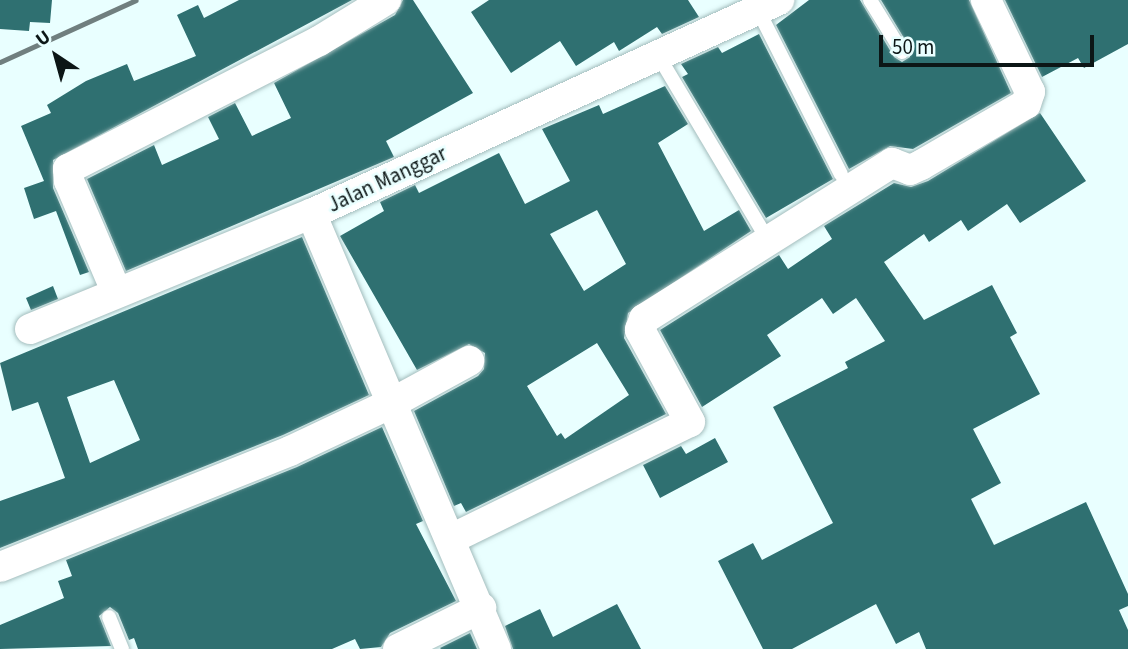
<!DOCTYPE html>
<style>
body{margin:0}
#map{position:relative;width:1128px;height:649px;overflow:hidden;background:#e9ffff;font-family:"Source Sans 3",sans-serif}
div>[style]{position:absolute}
.building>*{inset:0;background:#2f7071}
.roads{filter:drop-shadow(0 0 2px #a3bdbd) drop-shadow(0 0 2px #a3bdbd)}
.service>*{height:14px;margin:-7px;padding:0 7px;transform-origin:7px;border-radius:7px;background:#fff}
.minor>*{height:30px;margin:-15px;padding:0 15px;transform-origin:15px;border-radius:15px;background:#fff}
.rail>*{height:5px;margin:-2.5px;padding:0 2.5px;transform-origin:2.5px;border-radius:2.5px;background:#707f7f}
span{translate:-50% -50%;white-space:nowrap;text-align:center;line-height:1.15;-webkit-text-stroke:5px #e9ffff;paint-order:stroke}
.street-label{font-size:21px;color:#0c1616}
.north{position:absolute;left:21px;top:21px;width:70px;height:70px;-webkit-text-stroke:5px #e9ffff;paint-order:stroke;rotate:324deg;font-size:19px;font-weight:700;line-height:28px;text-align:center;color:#0c1616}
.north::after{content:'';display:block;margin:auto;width:24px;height:32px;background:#0c1616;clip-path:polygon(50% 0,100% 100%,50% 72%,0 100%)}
.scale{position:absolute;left:879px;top:35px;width:215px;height:32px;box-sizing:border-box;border:4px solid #0c1616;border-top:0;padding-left:9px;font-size:21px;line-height:24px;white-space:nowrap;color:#0c1616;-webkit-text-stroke:5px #e9ffff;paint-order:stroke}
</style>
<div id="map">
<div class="building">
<i style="clip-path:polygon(0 0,52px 0,50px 23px,30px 22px,29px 31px,0 29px)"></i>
<i style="clip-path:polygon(239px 0,352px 0,53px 160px,53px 188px,89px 272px,80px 275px,56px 211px,34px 219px,24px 188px,44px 181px,21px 126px,51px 113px,47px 105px,86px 81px,127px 64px,134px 81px,196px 56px,177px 15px,198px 5px,204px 18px)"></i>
<i style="clip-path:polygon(403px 0,413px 0,473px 93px,386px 141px,394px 157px,126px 271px,87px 179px,154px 145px,162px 165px,219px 139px,208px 117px,235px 103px,252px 136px,291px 118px,274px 83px,395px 15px)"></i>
<i style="clip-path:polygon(489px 0,688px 0,699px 17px,662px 34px,657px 27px,619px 51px,614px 42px,576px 66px,560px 41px,511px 73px,471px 12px)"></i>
<i style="clip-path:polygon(809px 0,860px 0,894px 57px,902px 62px,910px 57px,910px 48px,881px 0,969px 0,1011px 93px,913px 149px,890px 146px,849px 169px,776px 25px)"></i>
<i style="clip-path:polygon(1005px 0,1128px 0,1128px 44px,1084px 68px,1078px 58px,1042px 77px)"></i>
<i style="clip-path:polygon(759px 34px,833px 179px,766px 218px,682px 77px,688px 74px,681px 64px,718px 47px,722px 53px)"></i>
<i style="clip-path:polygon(evenodd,665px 86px,688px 124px,658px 143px,704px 231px,739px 210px,751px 231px,628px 313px,624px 338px,666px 414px,466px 512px,461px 503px,454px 506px,414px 411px,478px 376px,484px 369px,485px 353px,469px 344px,417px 370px,340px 236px,384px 211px,380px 202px,415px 185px,419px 193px,499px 153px,525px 204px,570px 181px,542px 129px,599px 105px,603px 114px,665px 86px,597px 210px,626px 264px,584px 291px,550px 234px,597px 210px,665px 86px,597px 343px,629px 395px,565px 439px,561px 433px,557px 436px,527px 386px,597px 343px)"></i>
<i style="clip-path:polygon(1040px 113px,1086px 181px,1020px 223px,1007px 204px,968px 231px,961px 220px,929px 242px,924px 234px,884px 262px,924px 320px,992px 285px,1017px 333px,1010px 337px,1040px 394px,973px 429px,1001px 483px,971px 499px,994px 545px,1086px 502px,1128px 594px,1128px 606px,1119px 610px,1128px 630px,1128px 649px,926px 649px,919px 632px,896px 644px,876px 604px,792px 649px,763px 649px,718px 561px,753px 543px,762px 560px,833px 523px,773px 407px,848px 368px,845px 362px,885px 341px,856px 298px,833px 314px,822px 298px,767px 335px,781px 356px,702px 407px,660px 330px,779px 255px,788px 269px,832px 239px,824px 226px,894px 183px,911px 187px,928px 181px)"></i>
<i style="clip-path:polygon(evenodd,302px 237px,369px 395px,283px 435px,0 548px,0 501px,65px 478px,38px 402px,12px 411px,0 363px,302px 237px,114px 380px,140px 440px,90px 463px,67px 397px,114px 380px)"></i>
<i style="clip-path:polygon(53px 286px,58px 299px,31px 310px,26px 298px)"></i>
<i style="clip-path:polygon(382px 427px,423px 521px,416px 524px,456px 601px,390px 633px,381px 647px,360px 649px,355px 639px,332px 649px,138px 649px,134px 638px,129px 640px,118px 613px,110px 607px,99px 616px,111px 646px,0 649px,0 625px,64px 598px,58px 581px,72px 576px,66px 560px,297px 467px)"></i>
<i style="clip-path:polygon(715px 438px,728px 462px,660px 498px,643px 465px,681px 446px,686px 454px)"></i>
<i style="clip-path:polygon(617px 604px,641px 649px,513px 649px,505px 626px,540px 609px,553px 637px)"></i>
<i style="clip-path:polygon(470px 633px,477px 649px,441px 649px,440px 648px)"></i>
</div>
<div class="roads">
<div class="service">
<i style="left:870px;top:0;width:61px;rotate:58.4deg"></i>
<i style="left:758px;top:10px;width:184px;rotate:63.2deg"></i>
<i style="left:658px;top:55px;width:215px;rotate:59.3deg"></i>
<i style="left:109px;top:617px;width:35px;rotate:68deg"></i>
</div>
<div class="minor">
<i style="left:116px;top:291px;width:120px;rotate:-113.1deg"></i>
<i style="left:69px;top:181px;width:12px;rotate:-95deg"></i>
<i style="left:68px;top:169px;width:282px;rotate:-27deg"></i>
<i style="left:319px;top:41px;width:79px;rotate:-31.5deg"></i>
<i style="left:30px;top:329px;width:304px;rotate:-22.3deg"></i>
<i style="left:451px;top:539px;width:266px;rotate:-26.1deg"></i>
<i style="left:690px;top:422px;width:105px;rotate:-118.5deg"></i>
<i style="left:640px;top:330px;width:12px;rotate:-70deg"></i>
<i style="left:644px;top:319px;width:293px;rotate:-32.2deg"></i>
<i style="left:892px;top:163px;width:19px;rotate:21deg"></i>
<i style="left:910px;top:170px;width:12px;rotate:-24deg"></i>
<i style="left:921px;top:165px;width:121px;rotate:-30.2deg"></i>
<i style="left:1026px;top:104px;width:13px;rotate:-72deg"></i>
<i style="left:1030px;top:92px;width:102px;rotate:-115.6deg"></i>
<i style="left:0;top:567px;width:312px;rotate:-21.8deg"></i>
<i style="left:290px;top:451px;width:113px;rotate:-25.2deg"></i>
<i style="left:392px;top:403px;width:88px;rotate:-28.6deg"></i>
<i style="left:398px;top:649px;width:93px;rotate:-26.3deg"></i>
<i style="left:496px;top:649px;width:473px;rotate:-113deg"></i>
<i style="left:311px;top:214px;width:515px;rotate:-24.57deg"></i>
</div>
</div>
<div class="rail">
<i style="left:0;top:62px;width:149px;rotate:-24.5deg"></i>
</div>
<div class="street-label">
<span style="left:387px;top:179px;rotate:-25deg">Jalan Manggar</span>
</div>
<div class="north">U</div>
<div class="scale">50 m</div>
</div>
